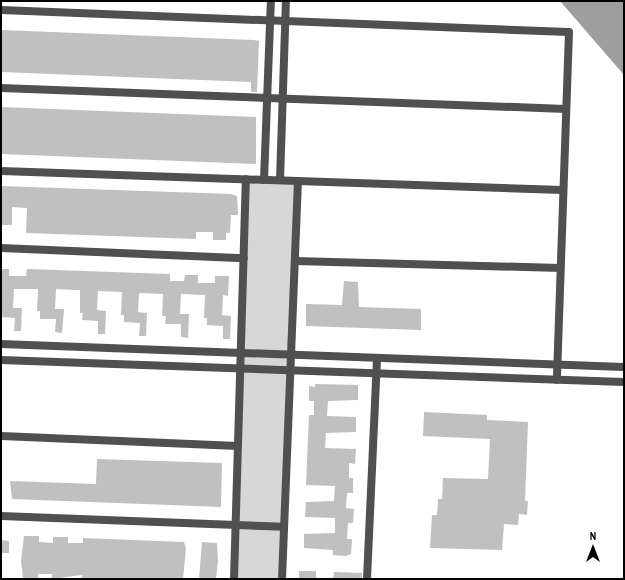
<!DOCTYPE html>
<style>
body{margin:0}
#map{position:relative;width:625px;height:580px;overflow:hidden;background:#fff;font-family:"Archivo Narrow",sans-serif}
div>[style]{position:absolute}
.green>*{inset:0;background:#d7d7d7}
.water>*{inset:0;background:#9e9e9e}
.building>*{inset:0;background:#c0c0c0}
.minor>*{height:8px;margin:-4px;padding:0 4px;transform-origin:4px;border-radius:4px;background:#505050}
span{translate:-50% -50%;white-space:nowrap;text-align:center;line-height:1.15;-webkit-text-stroke:3.5px #fff;paint-order:stroke}
.frame{position:absolute;inset:0;border:2px solid #000;pointer-events:none}
.north{position:absolute;left:573px;top:528px;width:40px;height:40px;-webkit-text-stroke:3px #fff;paint-order:stroke;rotate:0deg;font-size:11px;font-weight:700;line-height:16px;text-align:center;color:#000}
.north::after{content:'';display:block;margin:auto;width:14px;height:18px;background:#000;clip-path:polygon(50% 0,100% 100%,50% 72%,0 100%)}
</style>
<div id="map">
<div class="green">
<i style="clip-path:polygon(246px 179px,298px 181px,282px 579px,234px 579px)"></i>
</div>
<div class="water">
<i style="clip-path:polygon(560px 1px,624px 1px,624px 75px)"></i>
</div>
<div class="building">
<i style="clip-path:polygon(1px 30px,254px 40px,259px 41px,257px 92px,251px 92px,251px 82px,1px 72px)"></i>
<i style="clip-path:polygon(1px 107px,256px 117px,256px 164px,1px 154px)"></i>
<i style="clip-path:polygon(1px 186px,231px 194px,237px 196px,238px 212px,238px 215px,231px 215px,230px 233px,226px 233px,226px 240px,213px 240px,213px 232px,196px 232px,196px 239px,26px 233px,27px 208px,12px 207px,12px 225px,1px 225px)"></i>
<i style="clip-path:polygon(1px 269px,9px 269px,9px 276px,26px 276px,27px 269px,170px 274px,170px 281px,184px 281px,185px 275px,198px 275px,198px 283px,215px 283px,215px 276px,229px 276px,228px 296px,223px 295px,222px 315px,231px 316px,230px 339px,223px 339px,223px 326px,207px 325px,207px 318px,204px 318px,205px 295px,181px 294px,180px 314px,189px 314px,188px 338px,181px 337px,181px 324px,165px 324px,166px 316px,162px 316px,163px 294px,139px 293px,138px 312px,147px 313px,146px 336px,139px 336px,140px 323px,124px 322px,124px 315px,121px 315px,122px 292px,98px 291px,97px 310px,106px 311px,105px 334px,98px 334px,98px 321px,82px 320px,83px 313px,80px 313px,80px 290px,75px 290px,56px 289px,55px 309px,64px 309px,62px 333px,55px 332px,56px 319px,40px 319px,40px 311px,37px 311px,38px 289px,14px 289px,13px 308px,22px 308px,21px 331px,14px 331px,15px 318px,1px 317px)"></i>
<i style="clip-path:polygon(344px 281px,358px 282px,359px 307px,421px 309px,421px 330px,306px 326px,306px 304px,342px 305px)"></i>
<i style="clip-path:polygon(315px 384px,358px 385px,358px 400px,328px 401px,327px 416px,356px 417px,356px 432px,326px 433px,325px 448px,356px 449px,355px 464px,349px 463px,349px 478px,353px 478px,353px 493px,347px 493px,346px 508px,354px 509px,353px 523px,348px 523px,347px 539px,352px 539px,351px 554px,346px 556px,333px 555px,333px 550px,304px 548px,304px 534px,335px 533px,335px 518px,305px 517px,306px 502px,334px 501px,335px 486px,306px 485px,309px 415px,314px 415px,314px 401px,309px 401px,309px 386px,315px 387px)"></i>
<i style="clip-path:polygon(424px 412px,487px 415px,487px 420px,528px 422px,525px 501px,528px 501px,527px 515px,519px 514px,518px 525px,504px 524px,502px 550px,430px 548px,432px 515px,437px 515px,438px 499px,442px 499px,443px 478px,488px 479px,490px 439px,423px 436px)"></i>
<i style="clip-path:polygon(97px 459px,222px 463px,221px 507px,12px 499px,10px 481px,96px 484px)"></i>
<i style="clip-path:polygon(24px 536px,39px 536px,39px 542px,53px 543px,53px 537px,68px 537px,68px 543px,83px 543px,83px 538px,184px 542px,186px 548px,183px 579px,82px 579px,82px 575px,52px 579px,52px 574px,38px 574px,38px 579px,23px 579px,21px 561px)"></i>
<i style="clip-path:polygon(1px 540px,9px 541px,9px 553px,1px 553px)"></i>
<i style="clip-path:polygon(202px 542px,217px 543px,218px 561px,216px 579px,199px 579px)"></i>
<i style="clip-path:polygon(299px 571px,316px 571px,316px 579px,299px 579px)"></i>
<i style="clip-path:polygon(334px 572px,362px 573px,362px 579px,333px 579px)"></i>
</div>
<div class="minor">
<i style="left:1px;top:10px;width:568px;rotate:2.22deg"></i>
<i style="left:569px;top:32px;width:348px;rotate:92deg"></i>
<i style="left:1px;top:88px;width:565px;rotate:2.13deg"></i>
<i style="left:1px;top:171px;width:562px;rotate:1.94deg"></i>
<i style="left:264px;top:180px;width:179px;rotate:-87.8deg"></i>
<i style="left:280px;top:180px;width:179px;rotate:-88.1deg"></i>
<i style="left:1px;top:248px;width:243px;rotate:2.4deg"></i>
<i style="left:295px;top:261px;width:265px;rotate:1.5deg"></i>
<i style="left:1px;top:344px;width:623px;rotate:2.11deg"></i>
<i style="left:1px;top:360px;width:623px;rotate:2.02deg"></i>
<i style="left:1px;top:436px;width:237px;rotate:2.4deg"></i>
<i style="left:1px;top:516px;width:283px;rotate:2.2deg"></i>
<i style="left:234px;top:579px;width:400px;rotate:-88.3deg"></i>
<i style="left:282px;top:579px;width:398px;rotate:-87.7deg"></i>
<i style="left:367px;top:579px;width:221px;rotate:-87.4deg"></i>
</div>
<div class="frame"></div>
<div class="north">N</div>
</div>
